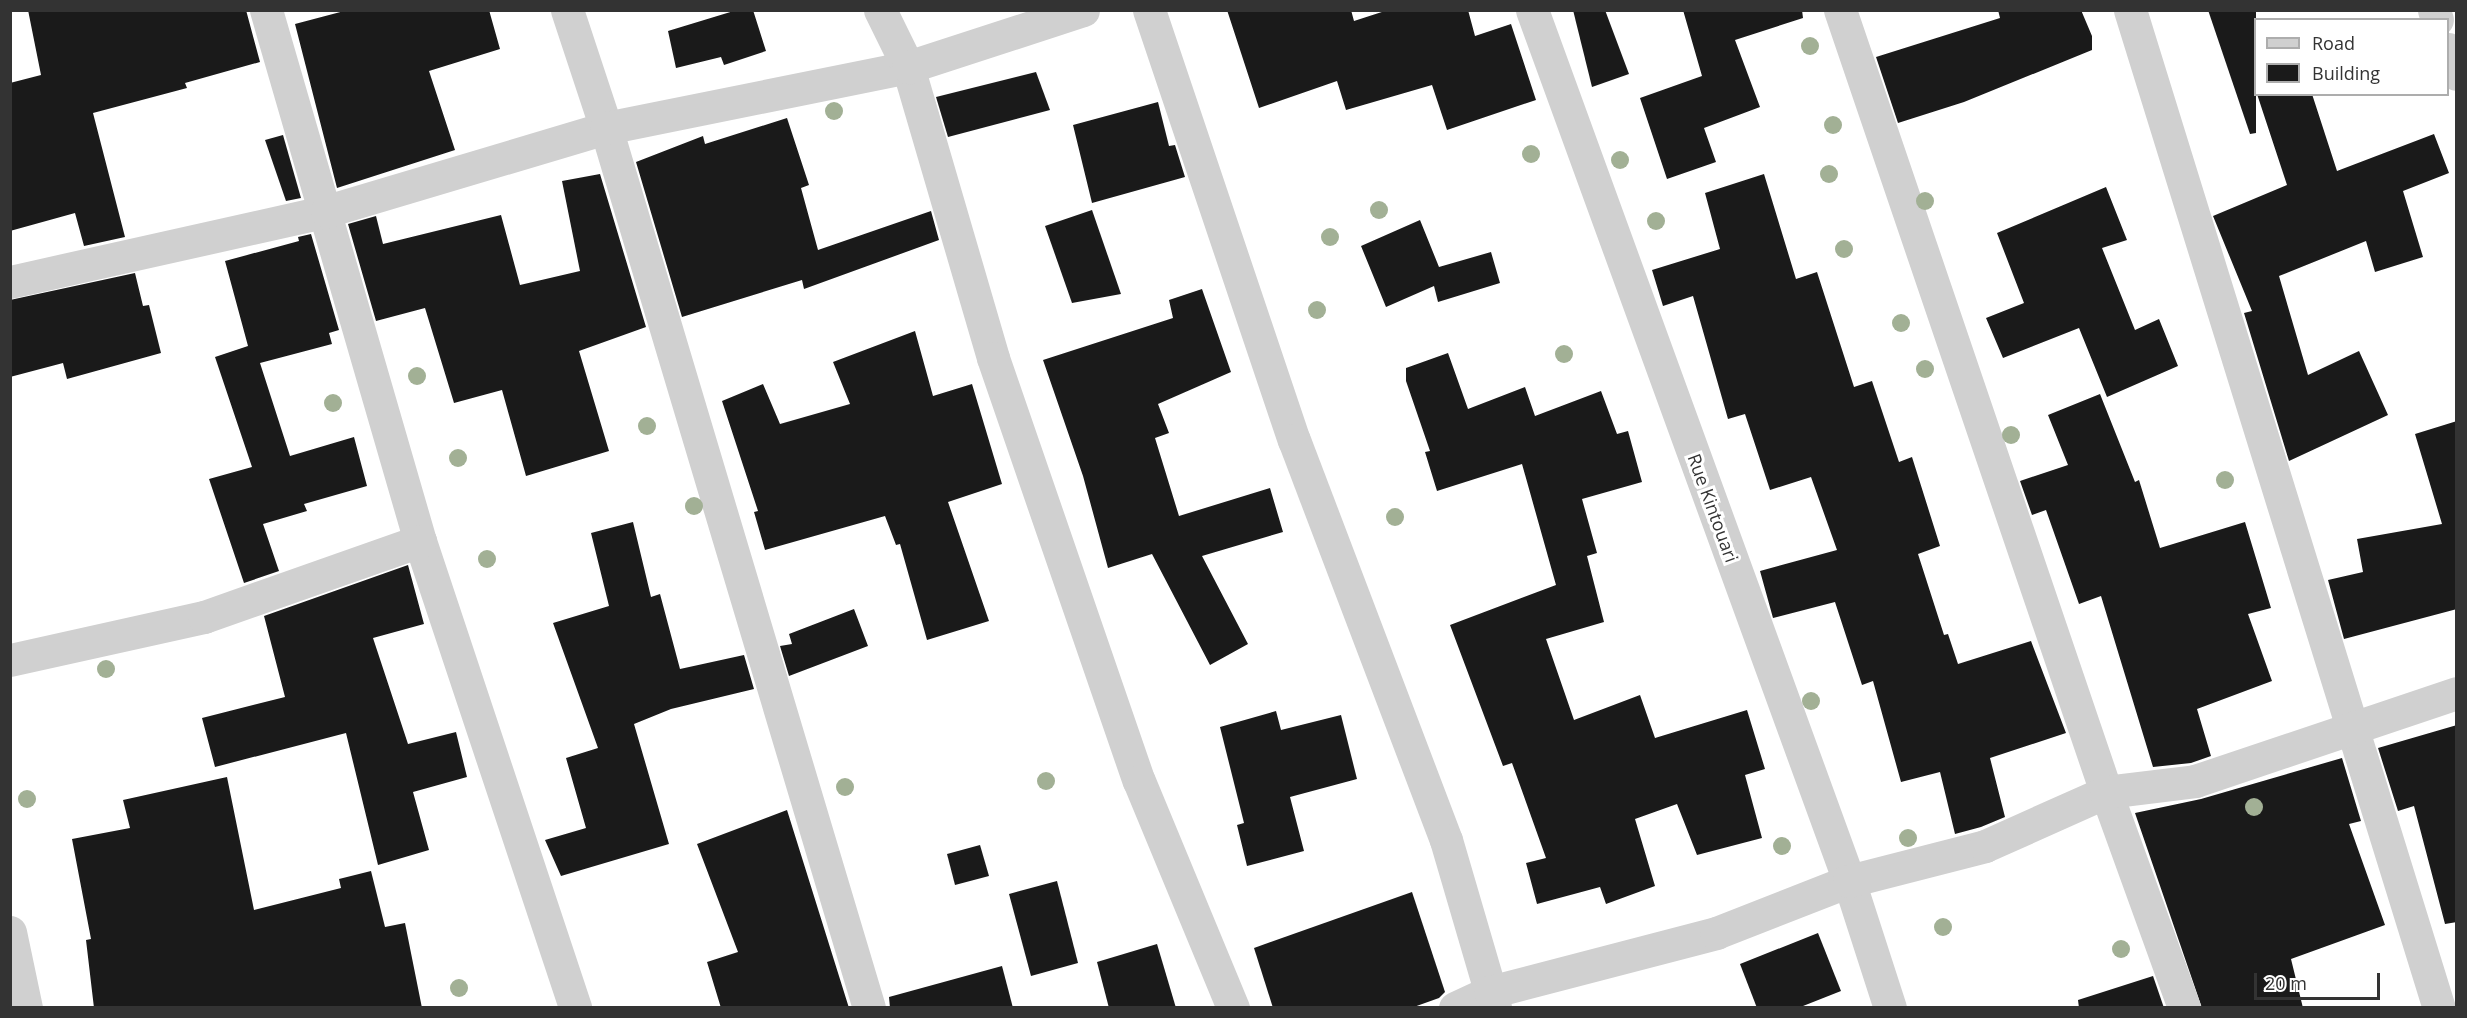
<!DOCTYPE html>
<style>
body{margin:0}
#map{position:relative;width:2467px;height:1018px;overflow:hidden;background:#fff;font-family:"Open Sans",sans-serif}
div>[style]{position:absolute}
.building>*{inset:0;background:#1a1a1a}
.minor>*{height:33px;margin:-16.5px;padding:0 16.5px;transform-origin:16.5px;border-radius:16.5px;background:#d0d0d0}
.tertiary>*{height:33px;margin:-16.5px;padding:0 16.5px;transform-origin:16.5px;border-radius:16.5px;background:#d0d0d0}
.trees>*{width:18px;height:18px;margin:-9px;border-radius:50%;background:#a2b095}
span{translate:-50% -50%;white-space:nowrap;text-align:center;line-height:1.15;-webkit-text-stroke:6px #fff;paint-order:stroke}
.street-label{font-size:18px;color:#333}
.frame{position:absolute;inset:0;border:12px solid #333;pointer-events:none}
.legend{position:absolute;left:2254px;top:18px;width:195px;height:78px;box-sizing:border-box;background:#fff;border:2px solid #adadad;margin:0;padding:8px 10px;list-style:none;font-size:18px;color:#333}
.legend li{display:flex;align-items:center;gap:12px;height:30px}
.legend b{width:30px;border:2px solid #adadad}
.scale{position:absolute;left:2254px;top:973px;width:126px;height:27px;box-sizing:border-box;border:3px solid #333;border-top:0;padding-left:8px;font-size:18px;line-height:21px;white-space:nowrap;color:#333;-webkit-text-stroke:4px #fff;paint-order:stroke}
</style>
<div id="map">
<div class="building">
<i style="clip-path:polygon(28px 10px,246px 10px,260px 62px,185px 83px,187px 88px,93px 113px,125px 237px,84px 246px,75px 213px,10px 231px,10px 83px,41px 75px)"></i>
<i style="clip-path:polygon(348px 10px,489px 10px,500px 49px,429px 71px,455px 150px,337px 188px,295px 24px)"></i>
<i style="clip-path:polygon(737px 10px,753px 10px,766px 51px,724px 65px,721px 57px,676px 68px,668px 31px)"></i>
<i style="clip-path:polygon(1227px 10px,1351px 10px,1354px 21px,1388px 10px,1468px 10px,1475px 36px,1511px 24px,1536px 100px,1447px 130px,1432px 85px,1346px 110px,1337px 81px,1259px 108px)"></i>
<i style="clip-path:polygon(1573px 10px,1605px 10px,1629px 74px,1592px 87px)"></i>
<i style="clip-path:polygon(1683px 10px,1802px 10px,1803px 18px,1735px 40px,1760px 107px,1704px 128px,1716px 162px,1667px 179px,1640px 98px,1702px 76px)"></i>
<i style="clip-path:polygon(1998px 10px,2081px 10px,2092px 36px,2092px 50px,1964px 102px,1898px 123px,1876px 57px,2000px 18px)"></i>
<i style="clip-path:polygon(2208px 10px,2256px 10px,2256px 133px,2250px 134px)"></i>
<i style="clip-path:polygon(1036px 72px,1050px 110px,948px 137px,936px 97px)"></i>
<i style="clip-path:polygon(2257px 94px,2312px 94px,2337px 171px,2434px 134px,2449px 173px,2403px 191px,2423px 257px,2375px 272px,2366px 241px,2279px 276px,2308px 375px,2359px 351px,2388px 415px,2289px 461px,2244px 313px,2252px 311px,2213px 216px,2287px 185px)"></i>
<i style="clip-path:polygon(1158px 102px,1169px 146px,1175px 145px,1185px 177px,1092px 203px,1073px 125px)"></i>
<i style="clip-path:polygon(787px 118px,809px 185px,801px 188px,818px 250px,931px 211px,939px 240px,804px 289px,802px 280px,682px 317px,636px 162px,703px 136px,705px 144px)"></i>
<i style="clip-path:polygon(283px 135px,301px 198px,286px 201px,265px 140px)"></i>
<i style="clip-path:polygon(600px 174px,646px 327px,579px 351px,609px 451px,526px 476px,502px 390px,454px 403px,425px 308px,376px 321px,348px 224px,376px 216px,383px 244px,501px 215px,520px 285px,580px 271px,562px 181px)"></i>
<i style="clip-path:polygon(1764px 174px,1796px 279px,1817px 272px,1854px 387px,1872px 381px,1899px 462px,1912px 457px,1940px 546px,1918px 554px,1944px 635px,1948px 634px,1958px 664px,2031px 641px,2066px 733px,1990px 758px,2005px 817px,1981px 827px,1955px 834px,1940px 772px,1901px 782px,1873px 681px,1862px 685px,1835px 602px,1773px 618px,1760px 571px,1837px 550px,1811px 477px,1770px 490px,1745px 414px,1728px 419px,1693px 296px,1663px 306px,1652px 270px,1720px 249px,1705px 193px)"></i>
<i style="clip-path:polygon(2106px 187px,2127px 240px,2102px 248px,2135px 330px,2159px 319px,2178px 366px,2107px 397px,2079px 328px,2003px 358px,1986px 318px,2024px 303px,1997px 233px)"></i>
<i style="clip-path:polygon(1092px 210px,1121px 294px,1072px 303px,1045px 226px)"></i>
<i style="clip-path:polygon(1420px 220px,1439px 267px,1491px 252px,1500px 283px,1438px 302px,1434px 286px,1386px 307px,1361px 246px)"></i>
<i style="clip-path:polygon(311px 234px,339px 330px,329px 333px,332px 344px,260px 363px,290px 456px,354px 437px,367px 486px,304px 504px,307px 511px,263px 524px,279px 571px,244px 583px,209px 479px,252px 467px,215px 357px,248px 346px,225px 261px,299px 241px,298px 237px)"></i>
<i style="clip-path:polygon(135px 273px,143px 306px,149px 305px,161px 353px,67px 379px,63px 363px,10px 377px,10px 300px)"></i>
<i style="clip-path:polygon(1202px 289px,1231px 372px,1158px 404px,1169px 433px,1155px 438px,1179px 516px,1270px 488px,1283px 532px,1202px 556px,1248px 644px,1210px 665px,1152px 554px,1108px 568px,1083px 476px,1043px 360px,1173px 318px,1169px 300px)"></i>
<i style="clip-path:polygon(915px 331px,933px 396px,972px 384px,1002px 484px,948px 502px,989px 621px,927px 640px,900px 544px,896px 545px,885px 516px,765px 550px,754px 512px,758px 511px,722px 401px,763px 384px,780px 424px,850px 404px,833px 362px)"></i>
<i style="clip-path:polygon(1448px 353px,1468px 409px,1525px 387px,1535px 416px,1601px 391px,1617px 434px,1628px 431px,1642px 482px,1582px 499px,1597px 553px,1587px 556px,1604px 622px,1546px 639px,1574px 720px,1640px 695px,1655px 738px,1747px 710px,1765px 769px,1745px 775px,1762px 838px,1697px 855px,1677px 804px,1635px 819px,1655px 886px,1606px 904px,1600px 887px,1537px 904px,1526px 863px,1546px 858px,1512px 763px,1503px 766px,1450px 625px,1556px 585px,1522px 464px,1437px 491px,1425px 452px,1430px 451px,1406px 381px,1406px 368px)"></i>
<i style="clip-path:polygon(2100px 394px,2135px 482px,2139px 480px,2160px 548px,2245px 522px,2271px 608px,2248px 614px,2272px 681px,2197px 709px,2211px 756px,2191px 763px,2153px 767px,2101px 596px,2079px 604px,2046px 510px,2032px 515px,2020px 481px,2068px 465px,2048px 415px)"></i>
<i style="clip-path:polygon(2457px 421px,2457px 609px,2344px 639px,2328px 580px,2363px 572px,2357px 539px,2442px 524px,2415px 434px)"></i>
<i style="clip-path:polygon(633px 522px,651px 597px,660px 594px,680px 669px,744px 655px,754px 689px,671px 709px,634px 724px,669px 844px,561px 876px,545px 840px,586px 828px,566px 758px,598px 748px,553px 623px,609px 606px,591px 533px)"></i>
<i style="clip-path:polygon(408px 565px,424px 624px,373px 638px,408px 744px,456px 732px,467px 777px,413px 792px,429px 850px,378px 865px,346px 733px,215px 767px,202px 718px,285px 697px,264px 616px)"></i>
<i style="clip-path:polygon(854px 609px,868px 646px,789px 676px,780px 646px,792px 644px,789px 634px)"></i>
<i style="clip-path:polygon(1276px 711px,1281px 730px,1341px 715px,1357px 779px,1290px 797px,1304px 851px,1247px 866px,1237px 825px,1244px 823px,1220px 727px)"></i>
<i style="clip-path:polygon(2457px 725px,2457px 922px,2445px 924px,2414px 806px,2398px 811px,2378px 748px)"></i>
<i style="clip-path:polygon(2342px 758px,2361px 821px,2349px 824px,2385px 925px,2291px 959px,2303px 1008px,2202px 1008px,2135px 813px,2201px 799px)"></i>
<i style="clip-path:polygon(227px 777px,254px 910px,341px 888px,339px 879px,371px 871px,385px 927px,405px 923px,422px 1008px,94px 1008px,86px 940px,91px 939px,72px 839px,130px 828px,123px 800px)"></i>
<i style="clip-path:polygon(787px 810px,849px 1008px,721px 1008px,707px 962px,738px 952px,697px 844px)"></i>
<i style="clip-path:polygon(980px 845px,989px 876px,955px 885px,947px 854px)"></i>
<i style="clip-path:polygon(1057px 881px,1078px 963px,1031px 976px,1009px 894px)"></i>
<i style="clip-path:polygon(1412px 892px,1445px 992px,1439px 998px,1411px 1008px,1273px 1008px,1254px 948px)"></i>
<i style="clip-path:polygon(1818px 933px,1841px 991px,1798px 1008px,1757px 1008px,1740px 964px)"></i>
<i style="clip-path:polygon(1157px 944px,1176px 1008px,1109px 1008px,1097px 962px)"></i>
<i style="clip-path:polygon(1002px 966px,1013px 1008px,890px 1008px,889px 997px)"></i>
<i style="clip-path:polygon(2153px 976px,2164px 1008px,2079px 1008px,2078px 1000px)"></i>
</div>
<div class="minor">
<i style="left:266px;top:10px;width:553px;rotate:73.83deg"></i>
<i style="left:420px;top:541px;width:492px;rotate:71.6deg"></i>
<i style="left:567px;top:10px;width:124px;rotate:71.7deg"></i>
<i style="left:606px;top:128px;width:918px;rotate:73.36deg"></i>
<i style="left:1149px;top:10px;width:454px;rotate:71.4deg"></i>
<i style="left:1294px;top:440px;width:428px;rotate:69.2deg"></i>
<i style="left:1446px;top:840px;width:175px;rotate:73.7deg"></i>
<i style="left:1532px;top:10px;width:927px;rotate:70deg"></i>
<i style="left:1849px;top:881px;width:133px;rotate:72.1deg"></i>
<i style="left:1840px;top:10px;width:826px;rotate:71.21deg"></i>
<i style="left:2106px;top:792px;width:230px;rotate:70.1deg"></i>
<i style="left:2130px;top:10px;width:1045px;rotate:72.8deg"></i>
<i style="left:2434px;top:10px;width:10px;rotate:73deg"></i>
<i style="left:2448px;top:49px;width:26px;rotate:72deg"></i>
<i style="left:10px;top:282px;width:325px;rotate:-12.6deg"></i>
<i style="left:327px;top:211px;width:291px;rotate:-16.6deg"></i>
<i style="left:606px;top:128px;width:308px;rotate:-11.4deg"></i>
<i style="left:908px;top:67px;width:303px;rotate:73.7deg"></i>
<i style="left:993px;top:358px;width:447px;rotate:71deg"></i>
<i style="left:1139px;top:781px;width:246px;rotate:67.5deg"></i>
<i style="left:10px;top:660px;width:199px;rotate:-12.5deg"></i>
<i style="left:204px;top:617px;width:229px;rotate:-19.4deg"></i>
<i style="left:10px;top:932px;width:78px;rotate:78.1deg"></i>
<i style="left:1455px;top:1008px;width:38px;rotate:-25deg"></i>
<i style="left:1490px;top:992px;width:234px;rotate:-14.6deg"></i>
<i style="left:1716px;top:933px;width:143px;rotate:-21.4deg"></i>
<i style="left:1849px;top:881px;width:140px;rotate:-14.4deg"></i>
<i style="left:1985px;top:846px;width:133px;rotate:-24.1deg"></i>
<i style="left:2106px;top:792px;width:90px;rotate:-7deg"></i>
<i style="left:2195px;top:781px;width:275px;rotate:-18.6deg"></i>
</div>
<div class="tertiary">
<i style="left:880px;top:10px;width:64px;rotate:63.8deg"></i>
<i style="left:908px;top:67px;width:184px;rotate:-18deg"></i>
</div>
<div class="trees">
<i style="left:1810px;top:46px"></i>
<i style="left:834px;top:111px"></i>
<i style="left:1833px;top:125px"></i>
<i style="left:1531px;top:154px"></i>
<i style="left:1620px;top:160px"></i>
<i style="left:1829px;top:174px"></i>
<i style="left:1925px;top:201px"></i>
<i style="left:1379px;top:210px"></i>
<i style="left:1656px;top:221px"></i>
<i style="left:1330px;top:237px"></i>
<i style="left:1844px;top:249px"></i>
<i style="left:1317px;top:310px"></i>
<i style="left:1901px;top:323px"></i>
<i style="left:1564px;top:354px"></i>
<i style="left:1925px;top:369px"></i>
<i style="left:417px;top:376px"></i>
<i style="left:333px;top:403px"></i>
<i style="left:647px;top:426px"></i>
<i style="left:2011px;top:435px"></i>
<i style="left:458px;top:458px"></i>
<i style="left:2225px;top:480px"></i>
<i style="left:694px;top:506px"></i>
<i style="left:1395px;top:517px"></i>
<i style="left:487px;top:559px"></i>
<i style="left:106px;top:669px"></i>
<i style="left:1811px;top:701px"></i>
<i style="left:1046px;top:781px"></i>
<i style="left:845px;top:787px"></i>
<i style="left:27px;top:799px"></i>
<i style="left:2254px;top:807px"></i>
<i style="left:1908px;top:838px"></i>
<i style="left:1782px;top:846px"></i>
<i style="left:1943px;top:927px"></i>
<i style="left:2121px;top:949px"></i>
<i style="left:459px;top:988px"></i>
</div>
<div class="street-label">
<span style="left:1713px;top:508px;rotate:70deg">Rue Kintouari</span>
</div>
<div class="frame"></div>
<ul class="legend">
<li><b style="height:8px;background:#d0d0d0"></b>Road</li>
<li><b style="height:16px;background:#1a1a1a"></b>Building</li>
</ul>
<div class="scale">20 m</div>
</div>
